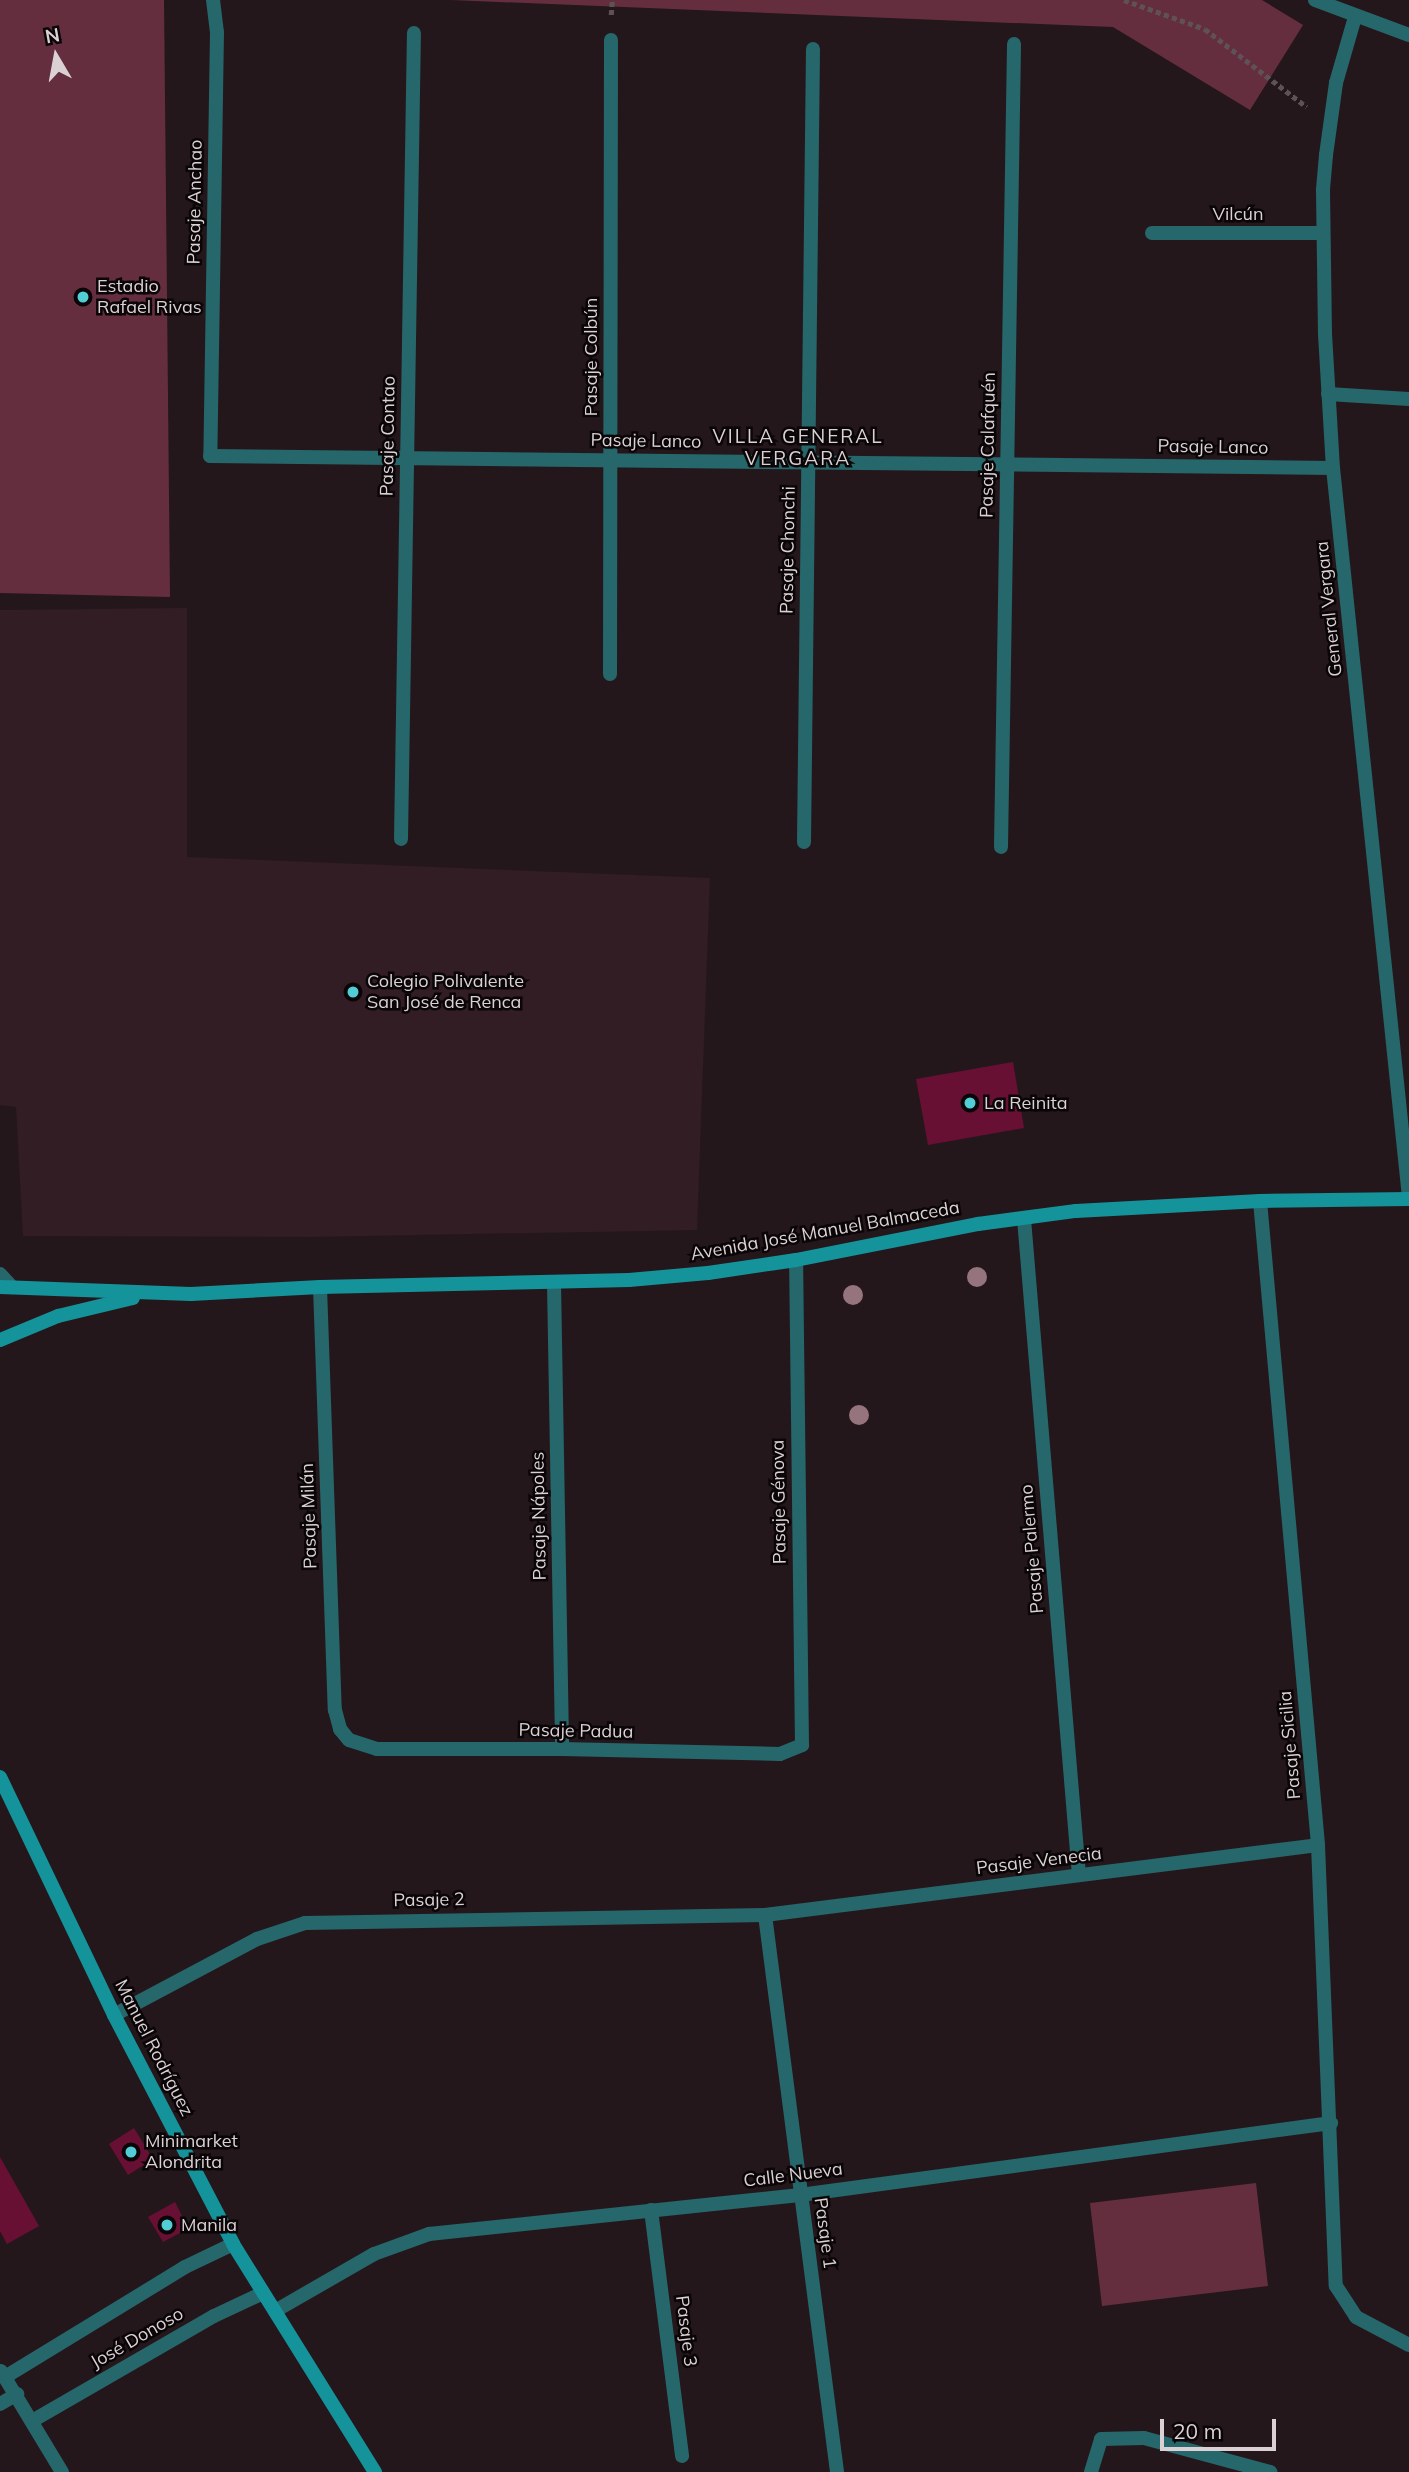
<!DOCTYPE html>
<meta charset="utf-8">
<style>
body{margin:0}
#map{position:relative;width:1409px;height:2472px;overflow:hidden;background:#24171b;font-family:Mulish,sans-serif}
div>[style]{position:absolute}
.built>*{inset:0;background:#311d23}
.green>*{inset:0;background:#652e3f}
.building>*{inset:0;background:#671034}
.path>*{height:4.5px;margin-top:-2.25px;transform-origin:0;background:repeating-linear-gradient(90deg,#5e5256 0 5px,transparent 0 8.5px)}
.lane>*{height:14px;margin:-7px;padding:0 7px;transform-origin:7px;border-radius:7px;background:#26676c}
.street>*{height:14px;margin:-7px;padding:0 7px;transform-origin:7px;border-radius:7px;background:#26676c}
.secondary>*{height:14px;margin:-7px;padding:0 7px;transform-origin:7px;border-radius:7px;background:#15939b}
.trees>*{width:20px;height:20px;margin:-10px;border-radius:50%;background:#96747d}
.dots>*{width:19px;height:19px;translate:-50% -50%;box-sizing:border-box;border:4px solid #0a0506;border-radius:50%}
span{translate:-50% -50%;white-space:nowrap;text-align:center;line-height:1.15;-webkit-text-stroke:5px #0a0506;paint-order:stroke}
.street-label{font-size:18px;color:#dbd1d4}
.poi-label{font-size:18px;color:#dbd1d4}
.left{translate:0 -50%;text-align:left}
.neighbourhood-label{font-size:19px;color:#dbd1d4;letter-spacing:2px}
.north{position:absolute;left:21px;top:21px;width:70px;height:70px;-webkit-text-stroke:5px #0a0506;paint-order:stroke;rotate:350deg;font-size:19px;font-weight:700;line-height:28px;text-align:center;color:#dbd1d4}
.north::after{content:'';display:block;margin:auto;width:24px;height:32px;background:#dbd1d4;clip-path:polygon(50% 0,100% 100%,50% 72%,0 100%)}
.scale{position:absolute;left:1160px;top:2419px;width:116px;height:32px;box-sizing:border-box;border:4px solid #dbd1d4;border-top:0;padding-left:9px;font-size:21px;line-height:24px;white-space:nowrap;color:#dbd1d4;-webkit-text-stroke:5px #0a0506;paint-order:stroke}
</style>
<div id="map">
<div class="built">
<i style="clip-path:polygon(187px 608px,187px 857px,710px 878px,697px 1230px,309px 1237px,23px 1236px,16px 1107px,0 1105px,0 610px)"></i>
</div>
<div class="green">
<i style="clip-path:polygon(0 0,164px 0,170px 597px,0 593px)"></i>
<i style="clip-path:polygon(451px 0,1262px 0,1303px 25px,1250px 110px,1113px 27px)"></i>
<i style="clip-path:polygon(1256px 2183px,1268px 2286px,1102px 2306px,1090px 2203px)"></i>
</div>
<div class="building">
<i style="clip-path:polygon(1013px 1062px,1024px 1128px,928px 1145px,916px 1079px)"></i>
<i style="clip-path:polygon(134px 2128px,153px 2159px,128px 2175px,109px 2144px)"></i>
<i style="clip-path:polygon(0 2157px,39px 2226px,7px 2244px,0 2231px)"></i>
<i style="clip-path:polygon(175px 2202px,183px 2218px,180px 2233px,163px 2242px,148px 2217px)"></i>
</div>
<div class="path">
<i style="left:1124px;top:0;width:86px;rotate:19.7deg"></i>
<i style="left:1205px;top:29px;width:128px;rotate:37.4deg"></i>
<i style="left:611px;top:15px;width:15px;rotate:-86deg"></i>
</div>
<div class="lane">
<i style="left:0;top:1274px;width:18px;rotate:47deg"></i>
</div>
<div class="street">
<i style="left:213px;top:0;width:32px;rotate:83deg"></i>
<i style="left:217px;top:32px;width:424px;rotate:90.9deg"></i>
<i style="left:210px;top:456px;width:1123px;rotate:0.61deg"></i>
<i style="left:1315px;top:0;width:100px;rotate:20.4deg"></i>
<i style="left:1355px;top:17px;width:69px;rotate:106.1deg"></i>
<i style="left:1336px;top:83px;width:73px;rotate:97.9deg"></i>
<i style="left:1326px;top:155px;width:36px;rotate:95deg"></i>
<i style="left:1323px;top:191px;width:143px;rotate:89.2deg"></i>
<i style="left:1325px;top:334px;width:134px;rotate:86.6deg"></i>
<i style="left:1333px;top:468px;width:733px;rotate:84.05deg"></i>
<i style="left:1152px;top:233px;width:171px"></i>
<i style="left:1328px;top:394px;width:81px;rotate:3.5deg"></i>
<i style="left:610px;top:674px;width:634px;rotate:-89.91deg"></i>
<i style="left:401px;top:839px;width:806px;rotate:-89.08deg"></i>
<i style="left:804px;top:842px;width:793px;rotate:-89.35deg"></i>
<i style="left:1001px;top:847px;width:803px;rotate:-89.07deg"></i>
<i style="left:1260px;top:1201px;width:647px;rotate:84.85deg"></i>
<i style="left:1318px;top:1845px;width:441px;rotate:87.7deg"></i>
<i style="left:1336px;top:2286px;width:37px;rotate:57deg"></i>
<i style="left:1356px;top:2317px;width:60px;rotate:27.8deg"></i>
<i style="left:1024px;top:1219px;width:658px;rotate:85.21deg"></i>
<i style="left:554px;top:1283px;width:466px;rotate:89deg"></i>
<i style="left:320px;top:1287px;width:423px;rotate:88deg"></i>
<i style="left:335px;top:1710px;width:20px;rotate:75deg"></i>
<i style="left:340px;top:1729px;width:14px;rotate:51deg"></i>
<i style="left:349px;top:1740px;width:29px;rotate:18deg"></i>
<i style="left:377px;top:1749px;width:185px"></i>
<i style="left:562px;top:1749px;width:218px;rotate:1.3deg"></i>
<i style="left:780px;top:1754px;width:24px;rotate:-22deg"></i>
<i style="left:802px;top:1745px;width:485px;rotate:-90.7deg"></i>
<i style="left:765px;top:1915px;width:562px;rotate:82.63deg"></i>
<i style="left:114px;top:2015px;width:162px;rotate:-28deg"></i>
<i style="left:257px;top:1939px;width:51px;rotate:-18.4deg"></i>
<i style="left:305px;top:1923px;width:460px;rotate:-1deg"></i>
<i style="left:765px;top:1915px;width:557px;rotate:-7.21deg"></i>
<i style="left:651px;top:2210px;width:248px;rotate:82.8deg"></i>
<i style="left:275px;top:2311px;width:114px;rotate:-29.9deg"></i>
<i style="left:374px;top:2254px;width:59px;rotate:-20deg"></i>
<i style="left:429px;top:2234px;width:373px;rotate:-6deg"></i>
<i style="left:800px;top:2195px;width:536px;rotate:-7.72deg"></i>
<i style="left:1px;top:2371px;width:118px;rotate:58.9deg"></i>
<i style="left:5px;top:2377px;width:211px;rotate:-31.4deg"></i>
<i style="left:185px;top:2267px;width:53px;rotate:-25.6deg"></i>
<i style="left:0;top:2404px;width:20px;rotate:-30deg"></i>
<i style="left:32px;top:2421px;width:210px;rotate:-30deg"></i>
<i style="left:214px;top:2316px;width:54px;rotate:-25.1deg"></i>
<i style="left:1091px;top:2472px;width:34px;rotate:-73deg"></i>
<i style="left:1101px;top:2439px;width:43px;rotate:-1.3deg"></i>
<i style="left:1144px;top:2438px;width:131px;rotate:15.1deg"></i>
</div>
<div class="secondary">
<i style="left:0;top:1287px;width:191px;rotate:2.1deg"></i>
<i style="left:191px;top:1294px;width:129px;rotate:-3.1deg"></i>
<i style="left:320px;top:1287px;width:309px;rotate:-1.3deg"></i>
<i style="left:629px;top:1280px;width:79px;rotate:-5.1deg"></i>
<i style="left:708px;top:1273px;width:89px;rotate:-8.4deg"></i>
<i style="left:796px;top:1260px;width:186px;rotate:-11.2deg"></i>
<i style="left:978px;top:1224px;width:99px;rotate:-7.6deg"></i>
<i style="left:1076px;top:1211px;width:184px;rotate:-3.1deg"></i>
<i style="left:1260px;top:1201px;width:149px;rotate:-0.8deg"></i>
<i style="left:0;top:1340px;width:63px;rotate:-22.5deg"></i>
<i style="left:58px;top:1316px;width:77px;rotate:-13.5deg"></i>
<i style="left:0;top:1777px;width:264px;rotate:64.4deg"></i>
<i style="left:114px;top:2015px;width:258px;rotate:62.5deg"></i>
<i style="left:233px;top:2244px;width:269px;rotate:58.1deg"></i>
</div>
<div class="trees">
<i style="left:977px;top:1277px"></i>
<i style="left:853px;top:1295px"></i>
<i style="left:859px;top:1415px"></i>
</div>
<div class="dots">
<i style="left:83px;top:297px;background:#52ccd5"></i>
<i style="left:353px;top:992px;background:#52ccd5"></i>
<i style="left:970px;top:1103px;background:#52ccd5"></i>
<i style="left:131px;top:2152px;background:#52ccd5"></i>
<i style="left:167px;top:2225px;background:#52ccd5"></i>
</div>
<div class="street-label">
<span style="left:195px;top:202px;rotate:-89deg">Pasaje Anchao</span>
<span style="left:1238px;top:214px">Vilcún</span>
<span style="left:591px;top:357px;rotate:-90deg">Pasaje Colbún</span>
<span style="left:388px;top:436px;rotate:-89deg">Pasaje Contao</span>
<span style="left:646px;top:441px;rotate:1deg">Pasaje Lanco</span>
<span style="left:988px;top:445px;rotate:-89deg">Pasaje Calafquén</span>
<span style="left:1213px;top:447px;rotate:1deg">Pasaje Lanco</span>
<span style="left:788px;top:550px;rotate:-89deg">Pasaje Chonchi</span>
<span style="left:1329px;top:609px;rotate:-96deg">General Vergara</span>
<span style="left:825px;top:1231px;rotate:-10deg">Avenida José Manuel Balmaceda</span>
<span style="left:779px;top:1502px;rotate:-91deg">Pasaje Génova</span>
<span style="left:309px;top:1516px;rotate:-92deg">Pasaje Milán</span>
<span style="left:539px;top:1516px;rotate:-91deg">Pasaje Nápoles</span>
<span style="left:1032px;top:1549px;rotate:-95deg">Pasaje Palermo</span>
<span style="left:576px;top:1731px;rotate:1deg">Pasaje Padua</span>
<span style="left:1290px;top:1745px;rotate:-95deg">Pasaje Sicilia</span>
<span style="left:1039px;top:1861px;rotate:-7deg">Pasaje Venecia</span>
<span style="left:429px;top:1900px;rotate:-1deg">Pasaje 2</span>
<span style="left:154px;top:2048px;rotate:63deg">Manuel Rodríguez</span>
<span style="left:793px;top:2175px;rotate:-7deg">Calle Nueva</span>
<span style="left:825px;top:2233px;rotate:82deg">Pasaje 1</span>
<span style="left:686px;top:2331px;rotate:83deg">Pasaje 3</span>
<span style="left:137px;top:2338px;rotate:-30deg">José Donoso</span>
</div>
<div class="poi-label">
<span class="left" style="left:97px;top:297px">Estadio<br>Rafael Rivas</span>
<span class="left" style="left:367px;top:992px">Colegio Polivalente<br>San José de Renca</span>
<span class="left" style="left:984px;top:1103px">La Reinita</span>
<span class="left" style="left:145px;top:2152px">Minimarket<br>Alondrita</span>
<span class="left" style="left:181px;top:2225px">Manila</span>
</div>
<div class="neighbourhood-label">
<span style="left:798px;top:448px">VILLA GENERAL<br>VERGARA</span>
</div>
<div class="north">N</div>
<div class="scale">20 m</div>
</div>
